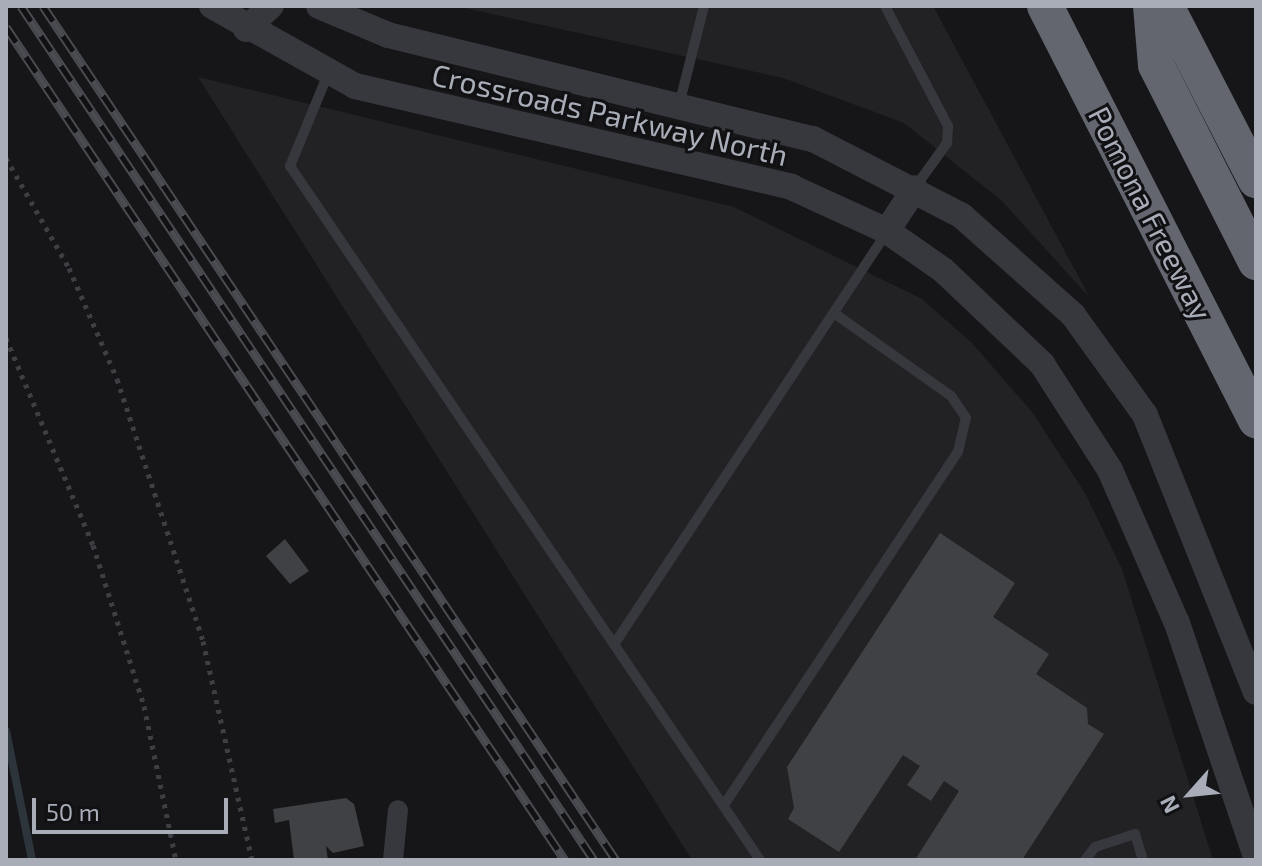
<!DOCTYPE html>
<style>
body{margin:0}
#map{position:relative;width:1262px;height:866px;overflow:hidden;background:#161618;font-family:"Exo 2",sans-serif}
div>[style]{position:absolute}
.built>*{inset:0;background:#222225}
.stream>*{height:8px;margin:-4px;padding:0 4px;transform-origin:4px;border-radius:4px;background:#2c353c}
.building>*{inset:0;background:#404145}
.path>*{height:5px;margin-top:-2.5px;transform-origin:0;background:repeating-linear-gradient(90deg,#3d3f44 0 4px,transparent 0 10px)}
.service>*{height:10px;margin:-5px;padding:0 5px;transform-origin:5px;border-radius:5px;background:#37383d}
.minor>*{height:20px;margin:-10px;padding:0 10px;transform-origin:10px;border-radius:10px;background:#37383d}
.tertiary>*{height:26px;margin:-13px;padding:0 13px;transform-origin:13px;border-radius:13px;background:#37383d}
.motorway>*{height:36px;margin:-18px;padding:0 18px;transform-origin:18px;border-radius:18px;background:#63666e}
.rail>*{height:9px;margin-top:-4.5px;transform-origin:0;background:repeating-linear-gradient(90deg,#111113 0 18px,#4a4c52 0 36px);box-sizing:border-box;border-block:2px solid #4a4c52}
span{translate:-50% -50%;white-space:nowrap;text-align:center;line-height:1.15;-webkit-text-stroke:6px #111113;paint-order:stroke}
.street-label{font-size:30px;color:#a8adb8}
.frame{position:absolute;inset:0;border:8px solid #a8adb8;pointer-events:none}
.north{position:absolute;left:1150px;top:754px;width:80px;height:80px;-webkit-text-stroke:6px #111113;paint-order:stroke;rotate:243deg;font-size:22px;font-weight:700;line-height:32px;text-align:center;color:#a8adb8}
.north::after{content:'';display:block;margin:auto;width:28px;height:36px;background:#a8adb8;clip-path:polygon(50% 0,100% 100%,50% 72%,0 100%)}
.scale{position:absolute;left:32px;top:798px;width:196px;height:36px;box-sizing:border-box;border:4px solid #a8adb8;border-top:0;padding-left:10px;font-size:24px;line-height:28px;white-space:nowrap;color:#a8adb8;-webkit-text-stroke:6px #111113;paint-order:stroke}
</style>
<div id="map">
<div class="built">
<i style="clip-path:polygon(456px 6px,933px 6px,1090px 298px,1002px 201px,904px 123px,783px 78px)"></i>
<i style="clip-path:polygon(198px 77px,734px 207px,922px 299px,972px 343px,1032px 412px,1085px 493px,1122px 569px,1213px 860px,692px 860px)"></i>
</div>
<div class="stream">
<i style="left:6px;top:731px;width:132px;rotate:78.6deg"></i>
</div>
<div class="building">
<i style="clip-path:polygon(940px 533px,1015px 583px,993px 617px,1049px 654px,1036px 674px,1087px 708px,1088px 724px,1104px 734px,1022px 860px,915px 860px,959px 791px,944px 781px,931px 801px,907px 785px,920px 766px,903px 755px,839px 852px,788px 819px,794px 808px,787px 767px)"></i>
<i style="clip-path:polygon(285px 539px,309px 571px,290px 584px,266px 556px)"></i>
<i style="clip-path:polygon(346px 798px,354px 804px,364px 846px,333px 853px,326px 846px,328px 860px,294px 860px,289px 820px,275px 823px,273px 809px)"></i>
</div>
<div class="path">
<i style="left:6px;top:158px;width:127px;rotate:60.2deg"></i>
<i style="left:69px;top:268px;width:121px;rotate:66.6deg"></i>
<i style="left:117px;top:379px;width:276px;rotate:71.8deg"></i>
<i style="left:203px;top:641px;width:224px;rotate:77.4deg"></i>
<i style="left:6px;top:338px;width:225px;rotate:67.2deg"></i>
<i style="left:93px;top:545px;width:169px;rotate:72.4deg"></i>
<i style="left:144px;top:706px;width:157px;rotate:78.3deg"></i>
</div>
<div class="service">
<i style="left:885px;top:6px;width:136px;rotate:62.3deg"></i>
<i style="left:948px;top:126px;width:17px;rotate:93deg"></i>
<i style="left:947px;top:143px;width:53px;rotate:125.8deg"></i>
<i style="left:328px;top:74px;width:100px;rotate:112.4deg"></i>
<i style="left:290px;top:166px;width:838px;rotate:55.89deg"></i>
<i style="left:679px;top:105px;width:102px;rotate:-75.8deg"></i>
<i style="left:615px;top:643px;width:491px;rotate:-56.5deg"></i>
<i style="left:724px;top:805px;width:424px;rotate:-56.5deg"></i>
<i style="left:958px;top:452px;width:35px;rotate:-77deg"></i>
<i style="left:966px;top:418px;width:27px;rotate:-124deg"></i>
<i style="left:951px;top:396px;width:142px;rotate:-144.7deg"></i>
<i style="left:1085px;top:860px;width:16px;rotate:-52deg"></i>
<i style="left:1095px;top:847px;width:42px;rotate:-18deg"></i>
<i style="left:1135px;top:834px;width:27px;rotate:73deg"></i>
</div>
<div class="minor">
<i style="left:393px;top:860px;width:50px;rotate:-84.3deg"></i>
</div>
<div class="tertiary">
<i style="left:212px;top:6px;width:164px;rotate:29.2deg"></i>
<i style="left:355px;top:86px;width:448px;rotate:13deg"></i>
<i style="left:791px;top:187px;width:106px;rotate:24.6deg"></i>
<i style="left:887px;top:231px;width:68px;rotate:34.9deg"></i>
<i style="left:943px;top:270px;width:137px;rotate:43.5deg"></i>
<i style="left:1042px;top:364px;width:126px;rotate:57.3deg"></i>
<i style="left:1110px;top:470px;width:167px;rotate:66.4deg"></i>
<i style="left:1177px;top:623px;width:247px;rotate:71.3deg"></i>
<i style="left:319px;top:6px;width:75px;rotate:22.8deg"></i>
<i style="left:388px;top:35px;width:438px;rotate:13.8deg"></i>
<i style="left:813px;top:139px;width:168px;rotate:27.3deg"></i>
<i style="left:962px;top:216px;width:149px;rotate:41.7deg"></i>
<i style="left:1073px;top:315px;width:123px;rotate:54.2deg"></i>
<i style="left:1145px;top:415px;width:298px;rotate:68.2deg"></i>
<i style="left:246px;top:29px;width:34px;rotate:-43deg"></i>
<i style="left:887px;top:231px;width:51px;rotate:-56.9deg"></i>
</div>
<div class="motorway">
<i style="left:1045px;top:6px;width:465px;rotate:63deg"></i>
<i style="left:1151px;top:6px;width:59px;rotate:85.2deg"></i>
<i style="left:1156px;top:65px;width:221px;rotate:63.1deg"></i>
<i style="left:1166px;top:6px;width:196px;rotate:62.7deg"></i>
</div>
<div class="rail">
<i style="left:21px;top:6px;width:1028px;rotate:56.14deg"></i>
<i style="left:43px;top:6px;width:1028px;rotate:56.14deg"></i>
<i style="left:6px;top:27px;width:1003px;rotate:56.14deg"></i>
</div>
<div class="street-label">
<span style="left:610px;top:114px;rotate:13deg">Crossroads Parkway North</span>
<span style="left:1151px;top:213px;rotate:63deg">Pomona Freeway</span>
</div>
<div class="frame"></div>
<div class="north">N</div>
<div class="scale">50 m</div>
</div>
